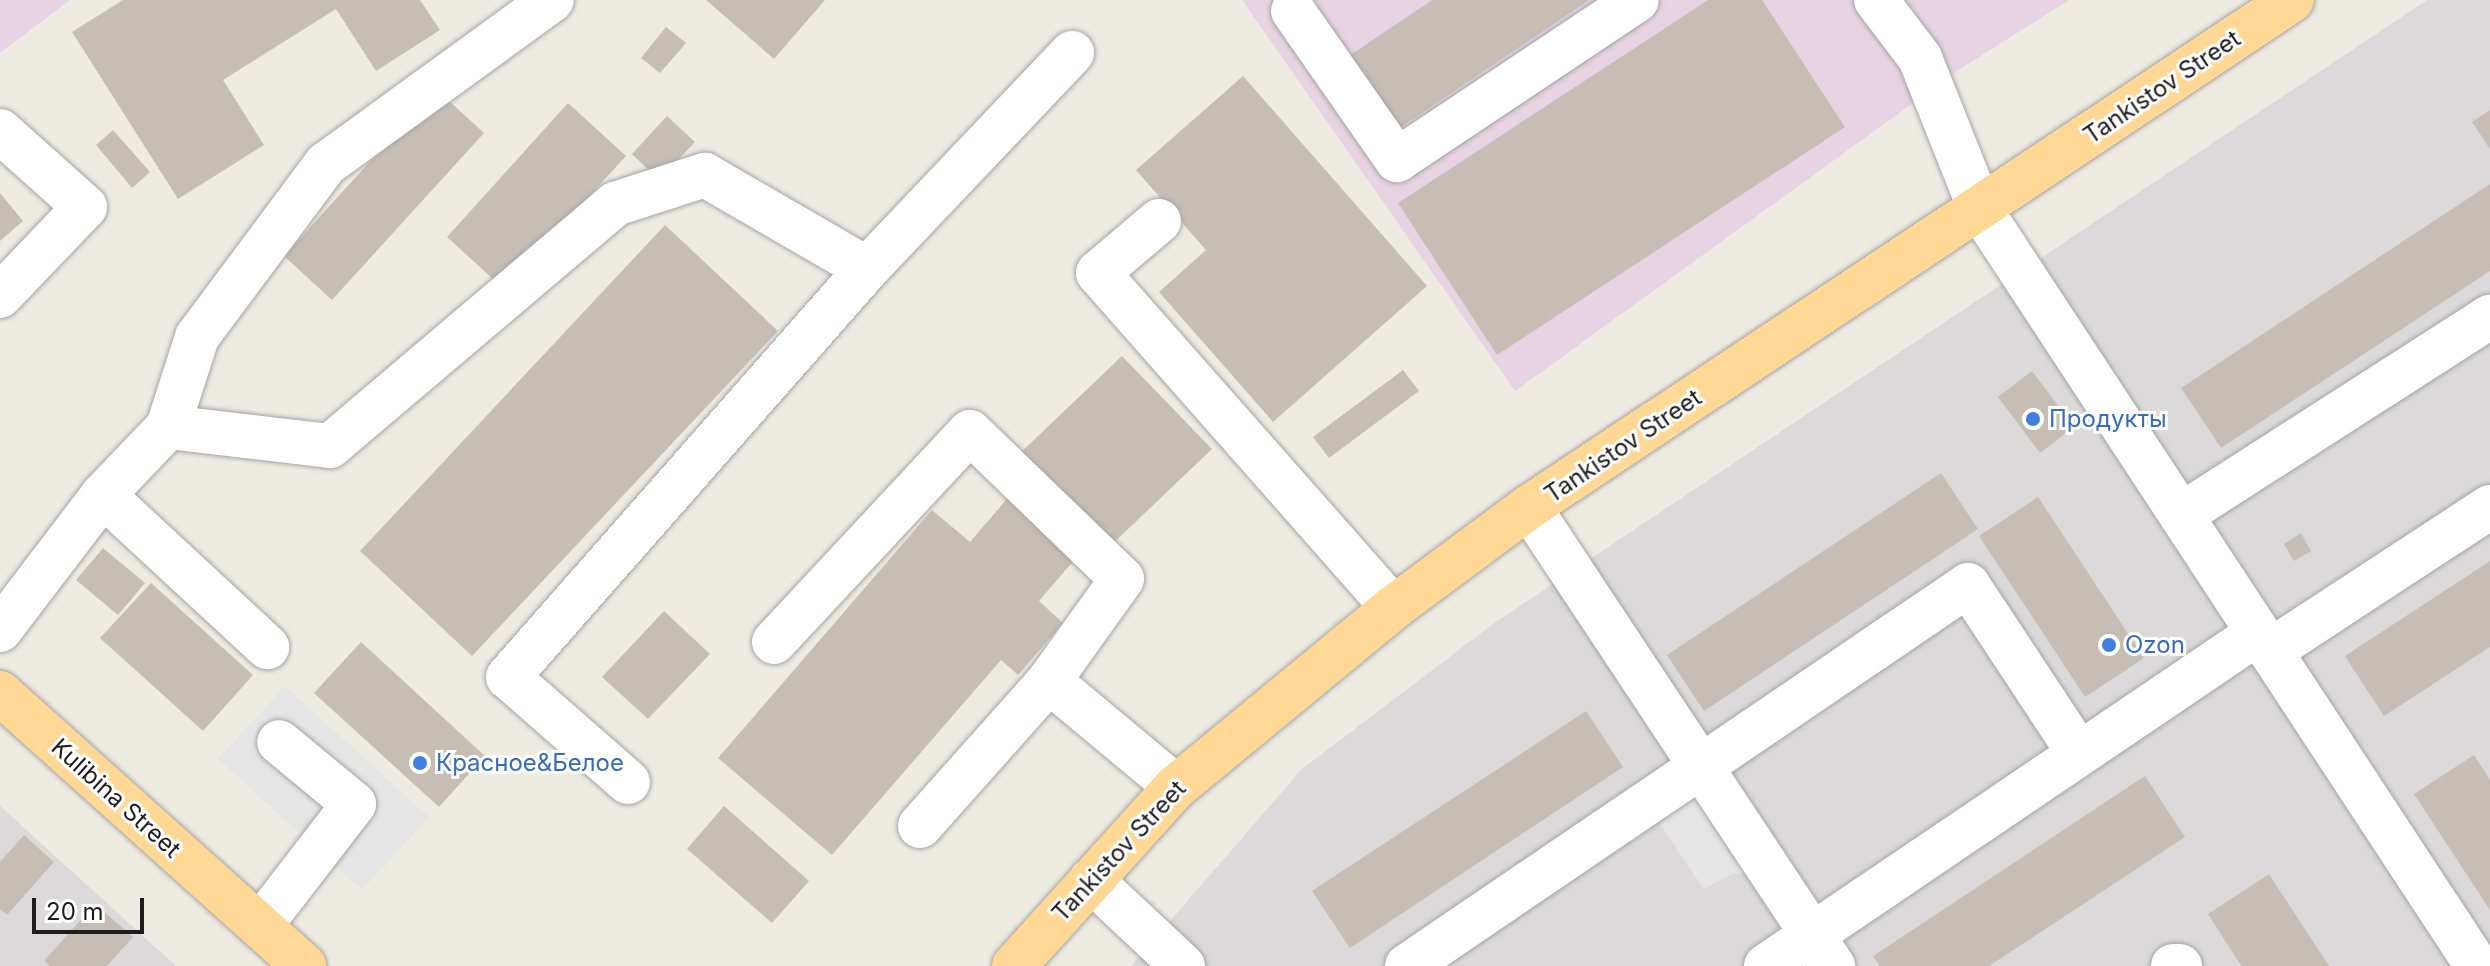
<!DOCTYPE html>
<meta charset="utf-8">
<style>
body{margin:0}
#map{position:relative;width:2490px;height:966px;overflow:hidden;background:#eeebe2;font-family:Inter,sans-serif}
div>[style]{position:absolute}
.residential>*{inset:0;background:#dbd9d9}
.industrial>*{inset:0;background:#e8d3e3}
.parking>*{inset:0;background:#e5e5e5}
.building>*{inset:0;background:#c6beb5}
.roads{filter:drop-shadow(0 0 2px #a4a4a4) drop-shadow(0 0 2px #a4a4a4)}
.minor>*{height:44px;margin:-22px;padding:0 22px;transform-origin:22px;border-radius:22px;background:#fff}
.major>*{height:44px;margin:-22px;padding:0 22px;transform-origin:22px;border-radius:22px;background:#ffd896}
.dots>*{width:22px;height:22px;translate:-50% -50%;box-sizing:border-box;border:4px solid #fff;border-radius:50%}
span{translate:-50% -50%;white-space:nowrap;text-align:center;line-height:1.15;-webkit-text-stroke:6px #fff;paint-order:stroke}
.street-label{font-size:24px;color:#1d1d1d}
.shop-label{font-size:24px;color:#366cbe}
.left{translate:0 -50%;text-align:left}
.scale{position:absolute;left:32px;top:898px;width:112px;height:36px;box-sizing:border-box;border:4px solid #1d1d1d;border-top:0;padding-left:10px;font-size:24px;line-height:28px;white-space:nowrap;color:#1d1d1d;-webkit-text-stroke:6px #fff;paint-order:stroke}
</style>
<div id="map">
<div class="residential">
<i style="clip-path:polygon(2427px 0,2490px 0,2490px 966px,1131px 966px,1302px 769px,1493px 624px)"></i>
<i style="clip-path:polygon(0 806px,176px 966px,0 966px)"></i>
</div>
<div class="industrial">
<i style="clip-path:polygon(0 0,70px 0,0 53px)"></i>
<i style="clip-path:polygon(1242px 0,2069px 0,1960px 69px,1515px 391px)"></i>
</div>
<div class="parking">
<i style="clip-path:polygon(285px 686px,429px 817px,362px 890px,218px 759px)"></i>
<i style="clip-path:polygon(1686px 778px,1750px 874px,1732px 874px,1704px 889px,1659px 823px,1679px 808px)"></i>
</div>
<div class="building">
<i style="clip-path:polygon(123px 0,420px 0,440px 30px,376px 71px,336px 9px,223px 80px,264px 145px,178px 199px,72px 32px)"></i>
<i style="clip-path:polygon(706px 0,825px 0,774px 59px)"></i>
<i style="clip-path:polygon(1432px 0,1589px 0,1392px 133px,1343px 60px)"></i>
<i style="clip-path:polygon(1708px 0,1762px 0,1845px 127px,1497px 355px,1398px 203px)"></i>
<i style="clip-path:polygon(666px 27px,686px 43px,660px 73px,641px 58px)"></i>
<i style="clip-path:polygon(1243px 76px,1427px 286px,1273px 422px,1159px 292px,1206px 250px,1136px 170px)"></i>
<i style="clip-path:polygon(436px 89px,484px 133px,332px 300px,284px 256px)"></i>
<i style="clip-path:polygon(568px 103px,626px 156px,504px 289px,447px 237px)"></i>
<i style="clip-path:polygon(2490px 110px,2490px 149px,2472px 122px)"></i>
<i style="clip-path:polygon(667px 116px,695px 142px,659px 180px,632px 154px)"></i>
<i style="clip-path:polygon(113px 130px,150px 172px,132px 188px,96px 145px)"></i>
<i style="clip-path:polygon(2490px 184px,2490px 271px,2221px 448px,2181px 388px)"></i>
<i style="clip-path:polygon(0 193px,23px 221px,0 241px)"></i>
<i style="clip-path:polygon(665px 225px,778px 331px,472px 656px,360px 551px)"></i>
<i style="clip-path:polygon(1122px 356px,1212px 449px,1105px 551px,1015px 458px)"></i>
<i style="clip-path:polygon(1403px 370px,1419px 391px,1329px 458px,1313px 437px)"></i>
<i style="clip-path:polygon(2032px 371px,2074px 427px,2040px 453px,1998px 397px)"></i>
<i style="clip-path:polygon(1941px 473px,1978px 529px,1704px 711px,1667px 655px)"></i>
<i style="clip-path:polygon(1012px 493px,1081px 552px,1039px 601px,1063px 623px,1018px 675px,1001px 660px,832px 855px,718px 758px,932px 510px,970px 542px)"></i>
<i style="clip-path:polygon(2038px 497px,2144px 658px,2085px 697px,1979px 536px)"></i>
<i style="clip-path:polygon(2301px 533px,2311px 551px,2294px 561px,2284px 544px)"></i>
<i style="clip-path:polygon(103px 548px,145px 583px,118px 615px,76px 580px)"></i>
<i style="clip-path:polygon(2490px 561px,2490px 647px,2384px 716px,2345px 656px)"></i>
<i style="clip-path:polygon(151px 583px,253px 675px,203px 731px,100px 638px)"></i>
<i style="clip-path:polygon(664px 611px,710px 654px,648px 719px,602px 677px)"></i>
<i style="clip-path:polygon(361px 642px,485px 756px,439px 807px,314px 693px)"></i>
<i style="clip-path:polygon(1586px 711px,1623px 767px,1350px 948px,1312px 891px)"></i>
<i style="clip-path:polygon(2474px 755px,2490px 780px,2490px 910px,2414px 794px)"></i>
<i style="clip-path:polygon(2145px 776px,2185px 837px,1989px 966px,1880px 966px,1873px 956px)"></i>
<i style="clip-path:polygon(724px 806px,809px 881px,772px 923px,687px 849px)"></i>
<i style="clip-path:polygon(24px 835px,54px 862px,7px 915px,0 909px,0 862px)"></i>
<i style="clip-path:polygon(2269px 874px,2329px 966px,2242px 966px,2237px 959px,2208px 914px)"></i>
<i style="clip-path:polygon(95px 904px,133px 937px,107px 966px,50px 966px,44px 961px)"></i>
</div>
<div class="roads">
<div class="minor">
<i style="left:1876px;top:0;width:73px;rotate:52.8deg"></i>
<i style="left:1920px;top:58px;width:162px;rotate:68.3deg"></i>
<i style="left:1980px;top:209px;width:906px;rotate:56.71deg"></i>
<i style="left:1293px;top:11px;width:182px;rotate:55.1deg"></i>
<i style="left:1397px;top:160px;width:288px;rotate:-33.7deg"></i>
<i style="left:0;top:131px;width:114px;rotate:41.8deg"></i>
<i style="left:85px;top:207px;width:123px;rotate:133.7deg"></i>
<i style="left:1159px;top:221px;width:80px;rotate:139.6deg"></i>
<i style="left:1098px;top:273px;width:446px;rotate:48.6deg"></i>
<i style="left:168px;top:427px;width:95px;rotate:-72.1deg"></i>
<i style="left:197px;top:337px;width:216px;rotate:-53.3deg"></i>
<i style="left:326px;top:164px;width:279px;rotate:-36deg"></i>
<i style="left:103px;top:495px;width:224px;rotate:42.8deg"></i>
<i style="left:1529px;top:507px;width:551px;rotate:56.48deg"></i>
<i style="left:2181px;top:515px;width:367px;rotate:-32.7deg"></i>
<i style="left:0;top:630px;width:170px;rotate:-52.7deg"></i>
<i style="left:103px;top:495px;width:94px;rotate:-46.3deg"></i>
<i style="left:168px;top:427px;width:163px;rotate:6.7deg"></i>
<i style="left:330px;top:446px;width:374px;rotate:-40.3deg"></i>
<i style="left:615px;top:204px;width:95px;rotate:-17.9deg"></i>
<i style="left:705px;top:175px;width:187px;rotate:30.1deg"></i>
<i style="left:867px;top:269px;width:298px;rotate:-46.5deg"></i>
<i style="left:774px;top:642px;width:287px;rotate:-47deg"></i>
<i style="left:970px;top:432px;width:211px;rotate:44deg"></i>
<i style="left:1122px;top:579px;width:125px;rotate:125.6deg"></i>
<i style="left:2270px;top:651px;width:263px;rotate:-33.2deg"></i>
<i style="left:628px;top:782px;width:159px;rotate:-138.8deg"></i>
<i style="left:508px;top:677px;width:543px;rotate:-48.66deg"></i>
<i style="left:920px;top:826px;width:194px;rotate:-48.3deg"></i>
<i style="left:1049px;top:681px;width:165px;rotate:39.8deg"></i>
<i style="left:1091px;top:880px;width:126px;rotate:43.1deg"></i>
<i style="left:260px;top:926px;width:154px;rotate:-52.4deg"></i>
<i style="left:354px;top:804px;width:97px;rotate:-140.4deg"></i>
<i style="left:1407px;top:966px;width:678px;rotate:-34.18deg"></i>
<i style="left:1968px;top:585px;width:198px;rotate:56.6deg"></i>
<i style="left:1766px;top:966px;width:594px;rotate:-34.09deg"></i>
<i style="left:2173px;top:966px;width:7px"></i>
</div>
<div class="major">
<i style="left:0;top:693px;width:409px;rotate:41.9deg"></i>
<i style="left:1014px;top:966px;width:241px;rotate:-47.9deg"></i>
<i style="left:1176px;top:787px;width:281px;rotate:-39.5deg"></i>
<i style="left:1393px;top:608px;width:169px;rotate:-36.6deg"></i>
<i style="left:1529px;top:507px;width:916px;rotate:-33.6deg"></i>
</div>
</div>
<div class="dots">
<i style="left:2033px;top:419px;background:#3f7fe0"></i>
<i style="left:2109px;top:645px;background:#3f7fe0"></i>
<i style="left:420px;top:763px;background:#3f7fe0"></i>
</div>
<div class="street-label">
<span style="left:2162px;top:87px;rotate:-34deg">Tankistov Street</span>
<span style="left:1623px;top:446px;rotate:-34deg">Tankistov Street</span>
<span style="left:116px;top:798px;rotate:42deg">Kulibina Street</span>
<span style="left:1119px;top:851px;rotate:-47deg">Tankistov Street</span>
</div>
<div class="shop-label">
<span class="left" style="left:2049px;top:419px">Продукты</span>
<span class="left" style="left:2125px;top:645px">Ozon</span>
<span class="left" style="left:436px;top:763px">Красное&amp;Белое</span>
</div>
<div class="scale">20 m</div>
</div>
